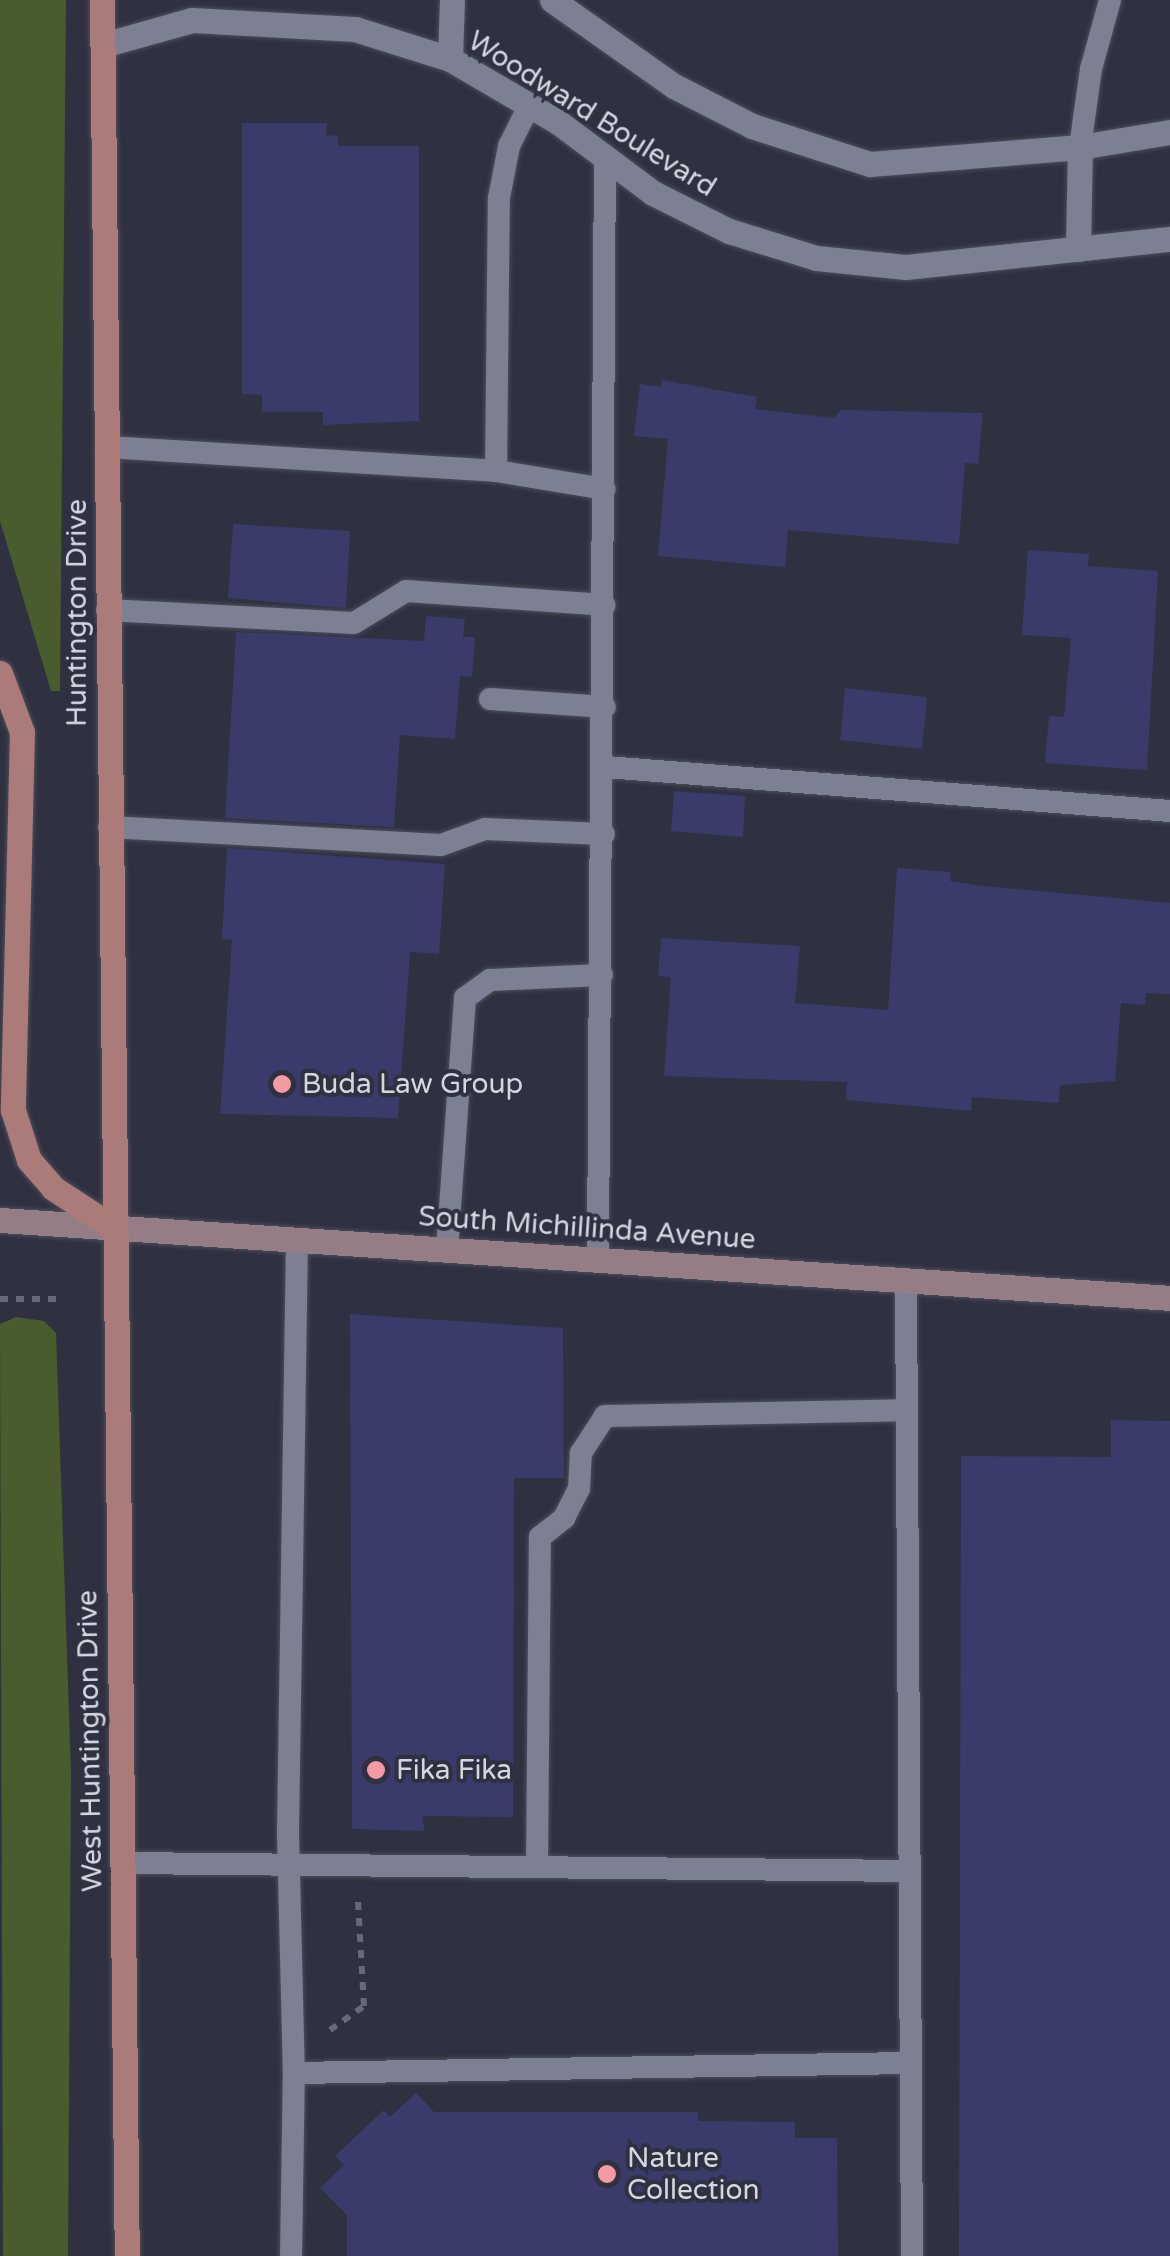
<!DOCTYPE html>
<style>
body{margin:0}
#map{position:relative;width:1170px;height:2256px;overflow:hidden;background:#2f3040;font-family:"Varela Round",sans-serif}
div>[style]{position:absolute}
.green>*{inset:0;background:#485c2d}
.building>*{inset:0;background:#3b3b6b}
.path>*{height:6px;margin-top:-3px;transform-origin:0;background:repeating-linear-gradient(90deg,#686977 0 8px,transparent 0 16px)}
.roads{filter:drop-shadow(0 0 2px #4c4d5a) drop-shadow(0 0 2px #4c4d5a)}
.service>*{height:22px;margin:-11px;padding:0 11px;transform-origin:11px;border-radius:11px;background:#7d7f92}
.minor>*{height:25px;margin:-12.5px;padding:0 12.5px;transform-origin:12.5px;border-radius:12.5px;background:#7d7f92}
.secondary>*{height:25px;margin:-12.5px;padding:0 12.5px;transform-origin:12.5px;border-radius:12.5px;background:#947d85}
.primary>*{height:25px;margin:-12.5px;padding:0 12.5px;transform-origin:12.5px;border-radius:12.5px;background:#ab7b79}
.dots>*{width:28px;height:28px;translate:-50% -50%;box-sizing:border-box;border:5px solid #2f3040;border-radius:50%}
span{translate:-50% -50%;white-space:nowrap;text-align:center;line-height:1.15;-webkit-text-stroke:8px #2f3040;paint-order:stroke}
.street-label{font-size:28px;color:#d5d6e0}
.poi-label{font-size:28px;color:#d5d6e0}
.left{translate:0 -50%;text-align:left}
</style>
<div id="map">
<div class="green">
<i style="clip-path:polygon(0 0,66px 0,60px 691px,51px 691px,0 521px)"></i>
<i style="clip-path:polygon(16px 1317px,44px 1321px,56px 1333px,71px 1772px,68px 2256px,3px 2256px,0 1324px)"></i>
</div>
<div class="building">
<i style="clip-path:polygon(242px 123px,327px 123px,326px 136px,338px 135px,338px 146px,419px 146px,419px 421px,323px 425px,323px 412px,262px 412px,262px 395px,242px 394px)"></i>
<i style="clip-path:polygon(662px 380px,757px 397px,755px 409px,834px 418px,841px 410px,983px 413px,978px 464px,965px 463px,959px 544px,788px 530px,785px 567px,658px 556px,668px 439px,634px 436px,640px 384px,661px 387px)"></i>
<i style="clip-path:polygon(233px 524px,350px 531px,346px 608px,228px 598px)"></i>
<i style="clip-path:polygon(1028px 550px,1089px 554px,1088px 566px,1158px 571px,1147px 770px,1045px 763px,1049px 716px,1064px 717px,1071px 638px,1022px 635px)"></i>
<i style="clip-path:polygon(426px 616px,465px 619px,463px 637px,475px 637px,472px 677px,460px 676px,455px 739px,400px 735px,394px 827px,225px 818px,236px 632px,424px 641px)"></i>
<i style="clip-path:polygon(845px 688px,927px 697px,922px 749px,840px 740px)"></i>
<i style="clip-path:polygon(674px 791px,745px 796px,743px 837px,671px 831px)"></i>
<i style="clip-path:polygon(227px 848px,445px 864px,439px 954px,410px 952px,398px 1118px,220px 1114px,232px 940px,222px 939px)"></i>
<i style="clip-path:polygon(897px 868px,951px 872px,950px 881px,983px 886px,1170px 903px,1170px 994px,1146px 993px,1145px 1005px,1121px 1003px,1115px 1081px,1060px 1085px,1059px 1103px,972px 1097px,971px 1111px,846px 1100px,847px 1082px,664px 1076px,671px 977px,658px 976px,661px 938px,800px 946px,795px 1003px,888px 1010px)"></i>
<i style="clip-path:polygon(350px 1314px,563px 1328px,564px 1478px,514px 1478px,513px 1817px,423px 1816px,424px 1831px,352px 1829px)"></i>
<i style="clip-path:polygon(1111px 1420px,1170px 1421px,1170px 2256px,959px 2256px,961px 1456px,1111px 1457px)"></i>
<i style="clip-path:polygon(416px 2093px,434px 2112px,698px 2112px,698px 2121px,795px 2122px,795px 2138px,837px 2138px,838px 2256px,347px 2256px,347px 2215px,320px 2188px,344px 2165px,335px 2156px,384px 2110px,390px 2117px)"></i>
</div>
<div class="path">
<i style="left:0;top:1299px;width:60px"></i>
<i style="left:330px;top:2030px;width:42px;rotate:-35.2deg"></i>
<i style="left:364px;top:2006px;width:105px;rotate:-93.3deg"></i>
</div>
<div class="roads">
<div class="service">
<i style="left:1080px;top:147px;width:79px;rotate:-82deg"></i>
<i style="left:1091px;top:69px;width:72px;rotate:-74.6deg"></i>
<i style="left:106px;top:447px;width:391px;rotate:3.5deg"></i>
<i style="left:496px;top:471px;width:273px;rotate:-89.4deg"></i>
<i style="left:499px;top:198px;width:53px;rotate:-79.1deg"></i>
<i style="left:509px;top:146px;width:42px;rotate:-63.4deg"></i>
<i style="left:496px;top:471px;width:110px;rotate:9.4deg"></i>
<i style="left:107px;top:610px;width:247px;rotate:3deg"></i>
<i style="left:354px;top:623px;width:61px;rotate:-31.6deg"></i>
<i style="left:406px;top:591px;width:199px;rotate:4deg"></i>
<i style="left:490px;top:699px;width:115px;rotate:4deg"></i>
<i style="left:606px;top:767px;width:566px;rotate:4.46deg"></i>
<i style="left:109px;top:827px;width:332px;rotate:3.1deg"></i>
<i style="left:441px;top:845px;width:47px;rotate:-20deg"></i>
<i style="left:485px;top:829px;width:119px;rotate:2.4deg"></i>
<i style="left:297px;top:1239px;width:594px;rotate:90.87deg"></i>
<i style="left:288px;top:1833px;width:240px;rotate:88.6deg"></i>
<i style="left:294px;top:2073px;width:617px;rotate:-0.93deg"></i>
<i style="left:447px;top:1249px;width:252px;rotate:-85.9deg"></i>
<i style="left:465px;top:998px;width:31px;rotate:-36deg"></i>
<i style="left:490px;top:980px;width:112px;rotate:-2.6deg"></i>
<i style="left:598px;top:1259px;width:1102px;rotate:-89.64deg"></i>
<i style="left:906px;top:1280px;width:976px;rotate:89.65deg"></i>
<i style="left:122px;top:1863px;width:787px;rotate:0.58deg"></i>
<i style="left:537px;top:1867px;width:330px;rotate:-89.5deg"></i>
<i style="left:540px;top:1537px;width:31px;rotate:-38deg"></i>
<i style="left:564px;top:1518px;width:33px;rotate:-63deg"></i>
<i style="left:579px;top:1489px;width:36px;rotate:-87deg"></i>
<i style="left:581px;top:1453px;width:44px;rotate:-57deg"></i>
<i style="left:605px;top:1416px;width:301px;rotate:-1.1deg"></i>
<i style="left:291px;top:2256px;width:183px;rotate:-89.1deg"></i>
</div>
<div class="minor">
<i style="left:552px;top:0;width:149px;rotate:35.2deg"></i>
<i style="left:674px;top:86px;width:88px;rotate:27.1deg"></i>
<i style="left:752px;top:126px;width:124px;rotate:17.9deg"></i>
<i style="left:870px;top:164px;width:211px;rotate:-4.6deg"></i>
<i style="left:1080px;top:147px;width:91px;rotate:-9.5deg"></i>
<i style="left:103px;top:45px;width:92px;rotate:-15.7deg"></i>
<i style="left:192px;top:20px;width:163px;rotate:3.2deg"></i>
<i style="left:355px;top:29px;width:100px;rotate:17.5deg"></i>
<i style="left:450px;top:59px;width:125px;rotate:30.3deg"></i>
<i style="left:558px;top:122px;width:119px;rotate:36.8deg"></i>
<i style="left:653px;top:193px;width:85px;rotate:26.6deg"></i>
<i style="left:729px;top:231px;width:91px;rotate:17.2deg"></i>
<i style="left:816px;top:258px;width:90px;rotate:5.7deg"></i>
<i style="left:906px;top:267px;width:265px;rotate:-6.1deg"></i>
<i style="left:450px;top:59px;width:59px;rotate:-88.1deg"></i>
<i style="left:1078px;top:249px;width:102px;rotate:-88.9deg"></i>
</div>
<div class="secondary">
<i style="left:0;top:1220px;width:1173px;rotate:3.81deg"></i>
</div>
<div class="primary">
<i style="left:102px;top:0;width:2256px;rotate:89.37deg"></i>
<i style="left:0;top:673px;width:63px;rotate:69.6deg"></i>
<i style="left:22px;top:732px;width:378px;rotate:91.4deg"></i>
<i style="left:13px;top:1110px;width:52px;rotate:72.3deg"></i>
<i style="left:29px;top:1160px;width:37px;rotate:49deg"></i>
<i style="left:53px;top:1188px;width:69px;rotate:33.2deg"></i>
</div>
</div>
<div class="dots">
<i style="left:282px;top:1084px;background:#f49aa5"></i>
<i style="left:376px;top:1770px;background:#f49aa5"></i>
<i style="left:607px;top:2174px;background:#f49aa5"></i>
</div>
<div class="street-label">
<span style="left:592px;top:114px;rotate:32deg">Woodward Boulevard</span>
<span style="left:77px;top:613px;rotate:-90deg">Huntington Drive</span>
<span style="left:587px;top:1228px;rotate:4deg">South Michillinda Avenue</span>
<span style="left:90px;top:1741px;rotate:-91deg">West Huntington Drive</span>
</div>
<div class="poi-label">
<span class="left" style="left:302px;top:1084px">Buda Law Group</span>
<span class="left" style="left:396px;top:1770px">Fika Fika</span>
<span class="left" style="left:627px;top:2174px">Nature<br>Collection</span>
</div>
</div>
